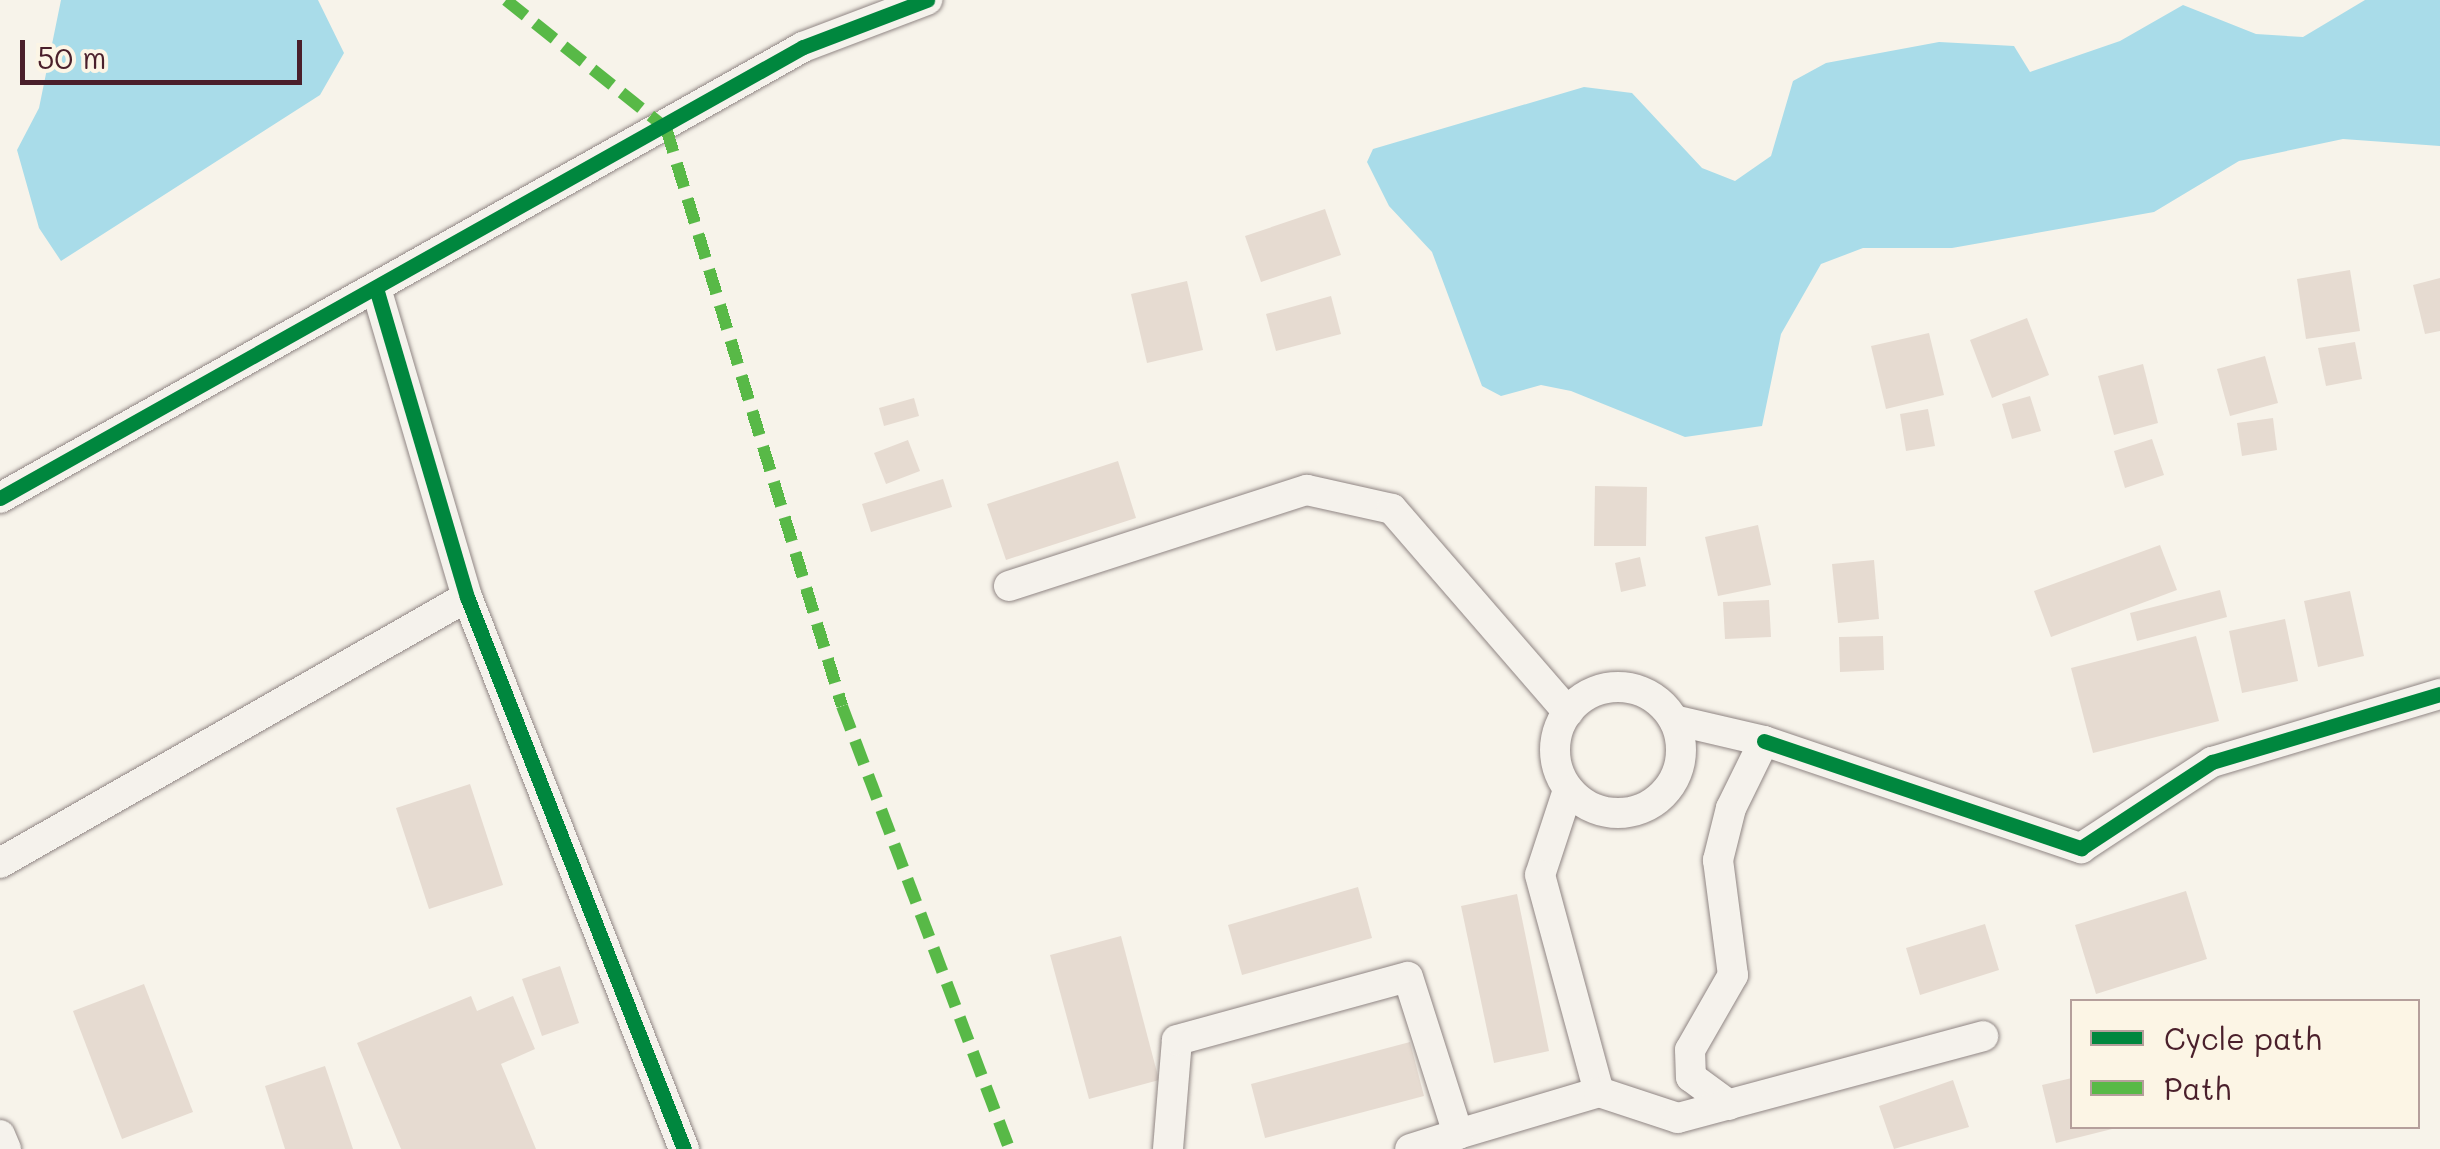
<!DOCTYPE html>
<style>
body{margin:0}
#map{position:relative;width:2440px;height:1149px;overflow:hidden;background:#f7f3ea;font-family:Mali,sans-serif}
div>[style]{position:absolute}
.water>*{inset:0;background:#a9dce9}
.building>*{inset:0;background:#e6dbd1}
.roads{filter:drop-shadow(0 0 2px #908684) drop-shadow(0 0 2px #908684)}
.minor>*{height:30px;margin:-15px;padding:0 15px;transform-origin:15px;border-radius:15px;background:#f5f2ec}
.minor>.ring{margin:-15px;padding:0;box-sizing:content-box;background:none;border:30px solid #f5f2ec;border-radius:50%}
.quiet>*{height:12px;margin-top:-6px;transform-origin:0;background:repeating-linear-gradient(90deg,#58b947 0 25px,transparent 0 37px)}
.cycleway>*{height:15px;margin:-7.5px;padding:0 7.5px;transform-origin:7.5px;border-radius:7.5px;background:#00873e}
span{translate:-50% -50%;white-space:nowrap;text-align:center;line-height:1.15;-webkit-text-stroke:10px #fcf5e5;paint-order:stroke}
.legend{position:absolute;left:2070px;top:999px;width:350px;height:130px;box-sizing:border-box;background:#fcf5e5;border:2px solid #b59f9b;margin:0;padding:12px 18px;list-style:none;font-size:30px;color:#4a1f2b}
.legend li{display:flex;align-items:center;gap:20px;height:50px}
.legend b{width:50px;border:2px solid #b59f9b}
.scale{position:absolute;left:20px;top:40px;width:282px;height:45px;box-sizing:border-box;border:5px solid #4a1f2b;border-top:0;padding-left:12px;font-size:30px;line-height:35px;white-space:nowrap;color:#4a1f2b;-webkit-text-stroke:8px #fcf5e5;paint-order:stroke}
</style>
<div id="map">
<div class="water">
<i style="clip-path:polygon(61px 0,318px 0,344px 53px,320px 95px,61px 261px,39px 228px,17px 150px,39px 108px)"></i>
<i style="clip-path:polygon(2365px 0,2440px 0,2440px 146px,2343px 139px,2239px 161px,2154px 212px,1952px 248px,1863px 248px,1821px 264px,1781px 334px,1762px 426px,1685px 437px,1571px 391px,1541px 385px,1501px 396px,1482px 386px,1432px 252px,1389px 206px,1367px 162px,1373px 149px,1584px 87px,1632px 93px,1702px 168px,1735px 181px,1771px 156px,1793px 81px,1826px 63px,1939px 42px,2014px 46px,2030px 72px,2120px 41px,2183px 5px,2256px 34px,2303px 37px)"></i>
</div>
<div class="building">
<i style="clip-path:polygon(1325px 209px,1341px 255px,1261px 282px,1245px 236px)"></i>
<i style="clip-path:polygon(2350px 270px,2360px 331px,2306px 339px,2297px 279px)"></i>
<i style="clip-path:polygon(2440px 278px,2440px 331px,2425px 334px,2413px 285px)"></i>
<i style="clip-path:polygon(1187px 281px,1203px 350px,1147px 363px,1131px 294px)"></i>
<i style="clip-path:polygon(1331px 296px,1341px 334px,1276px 351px,1266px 314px)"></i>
<i style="clip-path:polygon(2027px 318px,2049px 375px,1992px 398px,1970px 340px)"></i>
<i style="clip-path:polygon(1929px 333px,1944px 395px,1886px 409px,1871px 346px)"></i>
<i style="clip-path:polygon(2355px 342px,2362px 379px,2326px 386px,2318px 348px)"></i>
<i style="clip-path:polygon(2265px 356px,2278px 403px,2230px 416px,2217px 369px)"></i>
<i style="clip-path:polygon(2143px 364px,2158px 423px,2114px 435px,2098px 376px)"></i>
<i style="clip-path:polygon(2030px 396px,2041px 431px,2012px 439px,2002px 404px)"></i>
<i style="clip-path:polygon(914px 398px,919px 416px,884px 426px,879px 408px)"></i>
<i style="clip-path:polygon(1928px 409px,1935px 446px,1906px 451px,1900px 414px)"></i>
<i style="clip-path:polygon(2273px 418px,2277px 450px,2242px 456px,2237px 423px)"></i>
<i style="clip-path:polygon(2152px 439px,2164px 475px,2125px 488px,2114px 451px)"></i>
<i style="clip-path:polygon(908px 440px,920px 471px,886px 484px,874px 453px)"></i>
<i style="clip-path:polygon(1118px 461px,1136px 518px,1006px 560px,987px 504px)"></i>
<i style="clip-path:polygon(943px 479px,952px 507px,871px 532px,862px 504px)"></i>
<i style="clip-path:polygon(1595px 486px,1647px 487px,1646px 546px,1594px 546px)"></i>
<i style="clip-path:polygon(1758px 525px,1771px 585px,1718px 596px,1705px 537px)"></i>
<i style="clip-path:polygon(2160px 545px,2177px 590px,2051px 637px,2034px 591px)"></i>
<i style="clip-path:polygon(1640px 557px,1646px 586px,1621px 592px,1615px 563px)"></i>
<i style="clip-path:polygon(1874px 560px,1879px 619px,1838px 623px,1832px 564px)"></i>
<i style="clip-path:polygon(2220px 590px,2227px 617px,2137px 641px,2130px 613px)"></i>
<i style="clip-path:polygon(2350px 591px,2364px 656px,2318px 667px,2304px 601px)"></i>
<i style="clip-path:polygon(1769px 600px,1771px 637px,1725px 639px,1723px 602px)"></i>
<i style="clip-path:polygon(2285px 619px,2298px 681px,2242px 693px,2229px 631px)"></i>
<i style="clip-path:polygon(1883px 636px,1884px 670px,1840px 672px,1839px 637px)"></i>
<i style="clip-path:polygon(2196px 636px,2219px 721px,2093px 753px,2071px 668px)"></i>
<i style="clip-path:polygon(470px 784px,503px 885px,429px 909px,396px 808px)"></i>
<i style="clip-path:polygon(1358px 887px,1372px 938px,1242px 975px,1228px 925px)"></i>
<i style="clip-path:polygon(2186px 891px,2207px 959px,2096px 994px,2075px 925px)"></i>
<i style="clip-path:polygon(1517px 894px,1549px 1051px,1494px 1063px,1461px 906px)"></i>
<i style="clip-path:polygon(1985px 924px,1999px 970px,1920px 995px,1906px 948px)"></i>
<i style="clip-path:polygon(1121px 936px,1159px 1080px,1089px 1099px,1050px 955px)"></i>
<i style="clip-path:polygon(560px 966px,579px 1023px,542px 1036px,522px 979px)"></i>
<i style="clip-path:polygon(144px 984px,193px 1112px,122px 1139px,73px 1011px)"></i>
<i style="clip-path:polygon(471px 996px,477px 1011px,513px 996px,535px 1049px,501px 1064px,536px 1149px,401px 1149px,357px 1043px)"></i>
<i style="clip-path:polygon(1410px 1042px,1424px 1096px,1265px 1138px,1251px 1084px)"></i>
<i style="clip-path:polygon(325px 1066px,353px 1149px,285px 1149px,265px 1086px)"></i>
<i style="clip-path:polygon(2072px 1078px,2072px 1126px,2116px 1128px,2056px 1143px,2042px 1085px)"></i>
<i style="clip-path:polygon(1953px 1080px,1969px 1127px,1894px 1149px,1879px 1106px)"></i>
</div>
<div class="roads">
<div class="minor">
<i style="left:376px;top:288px;width:322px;rotate:73.6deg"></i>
<i style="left:467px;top:597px;width:593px;rotate:68.54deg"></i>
<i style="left:0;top:498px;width:921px;rotate:-29.32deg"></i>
<i style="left:803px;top:47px;width:133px;rotate:-20.8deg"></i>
<i style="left:1009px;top:586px;width:313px;rotate:-17.9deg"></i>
<i style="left:1307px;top:490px;width:87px;rotate:12.6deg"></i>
<i style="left:1392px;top:509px;width:269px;rotate:49.1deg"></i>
<i class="ring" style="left:1555px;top:687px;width:96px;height:96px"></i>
<i style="left:1674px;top:720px;width:92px;rotate:13.1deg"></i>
<i style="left:1764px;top:741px;width:75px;rotate:116.2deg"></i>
<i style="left:1731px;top:808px;width:54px;rotate:104deg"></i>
<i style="left:1718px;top:860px;width:116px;rotate:82.6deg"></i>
<i style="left:1733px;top:975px;width:86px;rotate:119.8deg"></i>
<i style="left:1690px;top:1050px;width:27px;rotate:88deg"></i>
<i style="left:1691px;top:1077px;width:47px;rotate:36.4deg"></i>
<i style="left:1764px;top:741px;width:335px;rotate:18.7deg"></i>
<i style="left:2081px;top:848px;width:157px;rotate:-33.3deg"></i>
<i style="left:2212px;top:762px;width:238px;rotate:-16.6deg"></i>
<i style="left:1568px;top:790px;width:89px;rotate:108.2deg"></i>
<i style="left:1540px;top:875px;width:225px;rotate:74.8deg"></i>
<i style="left:0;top:863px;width:537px;rotate:-29.67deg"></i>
<i style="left:1458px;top:1134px;width:147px;rotate:-16.6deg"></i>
<i style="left:1599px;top:1092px;width:83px;rotate:18.2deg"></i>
<i style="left:1678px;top:1118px;width:316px;rotate:-15deg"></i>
<i style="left:0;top:1135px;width:15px;rotate:67deg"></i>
<i style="left:1168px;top:1149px;width:109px;rotate:-85.3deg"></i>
<i style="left:1177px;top:1040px;width:239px;rotate:-15.3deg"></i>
<i style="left:1408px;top:977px;width:165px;rotate:72.3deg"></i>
<i style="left:1458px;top:1134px;width:50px;rotate:162.6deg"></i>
</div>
</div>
<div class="quiet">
<i style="left:506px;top:0;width:205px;rotate:38.7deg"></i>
<i style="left:666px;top:128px;width:604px;rotate:73.06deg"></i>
<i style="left:842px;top:706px;width:473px;rotate:69.3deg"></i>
</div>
<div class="cycleway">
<i style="left:376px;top:288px;width:322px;rotate:73.6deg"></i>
<i style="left:467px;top:597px;width:593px;rotate:68.54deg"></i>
<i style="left:0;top:498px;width:921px;rotate:-29.32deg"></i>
<i style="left:803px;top:47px;width:133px;rotate:-20.8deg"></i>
<i style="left:1764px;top:741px;width:335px;rotate:18.7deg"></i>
<i style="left:2081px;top:848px;width:157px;rotate:-33.3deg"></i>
<i style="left:2212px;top:762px;width:238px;rotate:-16.6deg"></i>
</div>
<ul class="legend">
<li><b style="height:12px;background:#00873e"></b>Cycle path</li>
<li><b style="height:12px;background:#58b947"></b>Path</li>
</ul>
<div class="scale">50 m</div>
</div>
